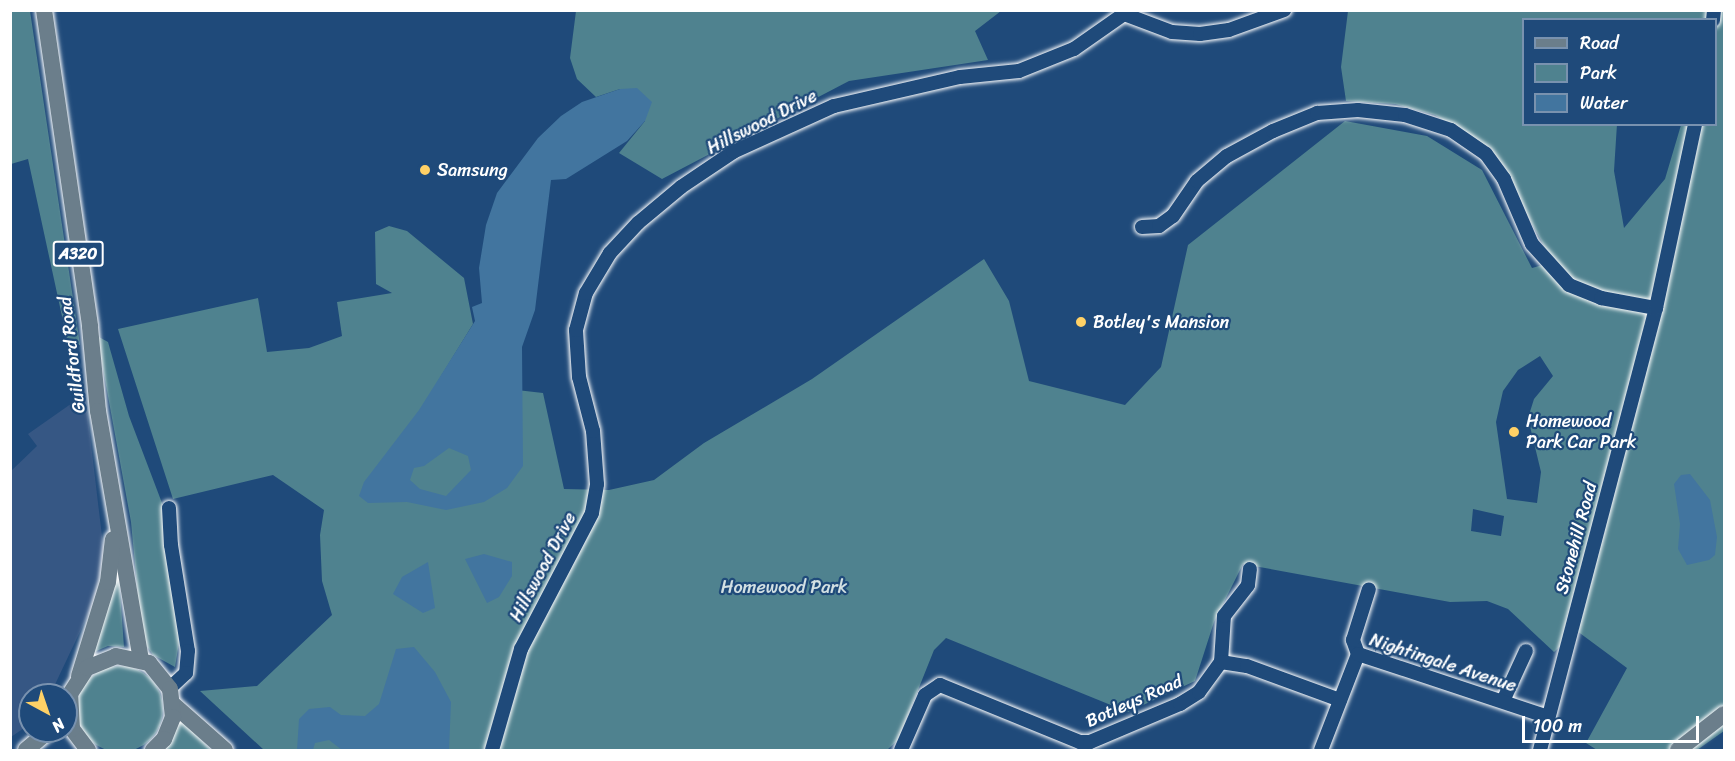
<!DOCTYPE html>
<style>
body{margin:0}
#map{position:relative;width:1735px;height:761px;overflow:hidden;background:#1f4a7a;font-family:Sriracha,sans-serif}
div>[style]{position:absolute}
.built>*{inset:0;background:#365784}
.green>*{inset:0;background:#4f828f}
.round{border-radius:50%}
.water>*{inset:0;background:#42759f}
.roads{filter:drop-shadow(0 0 2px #fff) drop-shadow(0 0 2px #fff)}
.minor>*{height:14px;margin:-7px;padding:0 7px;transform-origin:7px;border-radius:7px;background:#1f4a7a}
.major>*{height:16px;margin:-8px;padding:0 8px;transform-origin:8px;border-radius:8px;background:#6b7e8b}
.dots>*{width:16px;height:16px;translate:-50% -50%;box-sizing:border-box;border:3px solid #1f4a7a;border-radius:50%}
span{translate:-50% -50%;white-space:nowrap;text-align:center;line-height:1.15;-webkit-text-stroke:4.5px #1f4a7a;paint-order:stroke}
.shield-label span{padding:2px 4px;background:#1f4a7a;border:2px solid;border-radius:4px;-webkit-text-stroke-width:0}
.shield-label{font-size:16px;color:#fff;font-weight:700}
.street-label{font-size:18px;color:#fff}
.poi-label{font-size:18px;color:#fff}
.left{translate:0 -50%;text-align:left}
.park-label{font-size:18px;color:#d3e0e3}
.frame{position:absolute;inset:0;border:12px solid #fff;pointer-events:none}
.legend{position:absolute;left:1522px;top:18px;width:195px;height:108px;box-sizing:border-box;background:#1f4a7a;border:2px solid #7992af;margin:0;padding:8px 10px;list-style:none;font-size:18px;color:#fff}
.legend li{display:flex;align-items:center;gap:12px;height:30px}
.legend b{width:30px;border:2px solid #7992af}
.north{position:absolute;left:18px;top:683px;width:60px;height:60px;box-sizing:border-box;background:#1f4a7a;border:2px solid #7992af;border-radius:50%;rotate:140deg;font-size:16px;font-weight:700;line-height:24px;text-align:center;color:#fff}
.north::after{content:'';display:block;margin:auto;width:21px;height:27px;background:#ffd166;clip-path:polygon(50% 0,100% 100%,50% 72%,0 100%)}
.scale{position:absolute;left:1522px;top:716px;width:177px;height:27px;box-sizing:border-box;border:3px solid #fff;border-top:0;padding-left:8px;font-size:18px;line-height:21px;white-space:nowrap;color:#fff;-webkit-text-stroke:4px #1f4a7a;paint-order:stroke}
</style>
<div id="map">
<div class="built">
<i style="clip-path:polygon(85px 394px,104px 553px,95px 600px,50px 695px,30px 695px,30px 724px,11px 737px,11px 471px,37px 446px,28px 434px)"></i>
</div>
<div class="green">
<i style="clip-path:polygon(10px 11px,30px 11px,80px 345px,68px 344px,28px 159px,11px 164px)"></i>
<i style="clip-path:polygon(576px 11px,1001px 11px,975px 31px,988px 60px,849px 81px,662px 179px,619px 153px,645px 121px,620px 89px,596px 97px,577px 79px,570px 58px)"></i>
<i style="clip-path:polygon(evenodd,1348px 11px,1724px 11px,1724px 731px,1697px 750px,1597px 750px,1586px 743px,1627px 668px,1577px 631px,1554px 652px,1508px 609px,1487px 601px,1450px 602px,1243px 564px,1214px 622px,1195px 681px,1128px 712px,946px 638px,934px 650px,898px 740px,887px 750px,264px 750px,200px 691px,257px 686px,332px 615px,322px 581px,320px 535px,324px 510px,273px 475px,173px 499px,118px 329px,258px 298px,267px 352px,309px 348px,342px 336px,337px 302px,392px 293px,376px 284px,375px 232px,389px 226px,407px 231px,464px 278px,473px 324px,438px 381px,543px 393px,564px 489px,609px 490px,654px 480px,704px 443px,812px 379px,984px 259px,1009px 301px,1029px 381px,1125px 405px,1161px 367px,1188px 245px,1345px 121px,1427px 136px,1482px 170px,1532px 268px,1553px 262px,1490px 148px,1435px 115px,1395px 104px,1346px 101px,1341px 67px,1348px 11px,1524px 20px,1716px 20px,1716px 124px,1681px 125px,1665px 179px,1624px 228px,1614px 171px,1617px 124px,1524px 124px,1524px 20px,1348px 11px,1540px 356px,1553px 376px,1534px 399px,1528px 418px,1541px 472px,1537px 503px,1507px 499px,1496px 422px,1503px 391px,1518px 370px,1540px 356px,1348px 11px,1473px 509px,1504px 516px,1501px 536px,1471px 531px,1473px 509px)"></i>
<i style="clip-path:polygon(97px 336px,108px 342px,129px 416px,162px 503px,165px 549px,180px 637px,175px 667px,153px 655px,142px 639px,131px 522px)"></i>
<i style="clip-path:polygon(119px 578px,124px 647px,108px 646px,94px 652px,114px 581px)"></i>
<i class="round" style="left:77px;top:666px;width:86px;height:86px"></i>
<i style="clip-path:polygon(178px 717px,209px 748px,212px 750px,162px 750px)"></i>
</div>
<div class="water">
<i style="clip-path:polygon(evenodd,637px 88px,652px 102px,645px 121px,627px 141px,566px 179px,551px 180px,535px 310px,522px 347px,523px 466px,507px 488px,484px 502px,446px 510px,407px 502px,368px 503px,359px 496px,364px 482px,419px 410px,475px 321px,472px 307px,482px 303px,479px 268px,486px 225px,497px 193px,538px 138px,561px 116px,582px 102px,620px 89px,637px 88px,449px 448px,468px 456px,471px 470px,446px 496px,420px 489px,410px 480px,414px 468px,424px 466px,449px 448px)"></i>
<i style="clip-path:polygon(1690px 474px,1710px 500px,1717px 537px,1715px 555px,1709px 560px,1687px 565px,1678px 549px,1680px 524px,1674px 484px,1681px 475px)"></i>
<i style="clip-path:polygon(484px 554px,512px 562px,512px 576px,499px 597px,487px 603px,465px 559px)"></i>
<i style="clip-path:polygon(428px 562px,435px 608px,423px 613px,393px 594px,402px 577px)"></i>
<i style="clip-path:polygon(414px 647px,435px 672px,451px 702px,449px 750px,342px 750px,329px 740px,315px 743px,313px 750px,297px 750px,299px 719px,309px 709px,330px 707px,341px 715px,365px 716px,379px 704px,396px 649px)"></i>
</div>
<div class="roads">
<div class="minor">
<i style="left:1713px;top:20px;width:10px;rotate:-84deg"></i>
<i style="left:1142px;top:227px;width:17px;rotate:-3deg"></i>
<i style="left:1159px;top:226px;width:17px;rotate:-36deg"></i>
<i style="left:1173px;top:216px;width:42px;rotate:-55.6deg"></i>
<i style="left:1197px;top:181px;width:39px;rotate:-40deg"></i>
<i style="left:1227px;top:156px;width:52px;rotate:-28.5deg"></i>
<i style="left:1273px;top:131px;width:48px;rotate:-22.2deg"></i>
<i style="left:1317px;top:113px;width:41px;rotate:-4.2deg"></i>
<i style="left:1358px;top:110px;width:47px;rotate:6.1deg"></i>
<i style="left:1405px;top:115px;width:48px;rotate:18.1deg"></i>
<i style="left:1451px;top:130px;width:42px;rotate:34.4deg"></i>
<i style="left:1486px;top:154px;width:31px;rotate:54deg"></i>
<i style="left:1504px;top:179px;width:71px;rotate:66.7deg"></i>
<i style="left:1532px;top:244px;width:55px;rotate:47.9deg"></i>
<i style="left:1569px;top:285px;width:35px;rotate:22deg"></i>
<i style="left:1601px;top:298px;width:56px;rotate:10.3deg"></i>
<i style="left:169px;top:508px;width:37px;rotate:87deg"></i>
<i style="left:171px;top:545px;width:107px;rotate:80.9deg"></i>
<i style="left:188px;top:651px;width:22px;rotate:95deg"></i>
<i style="left:186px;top:673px;width:22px;rotate:137deg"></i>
<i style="left:1358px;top:654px;width:15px;rotate:-110deg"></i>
<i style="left:1353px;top:640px;width:53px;rotate:-72.6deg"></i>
<i style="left:1221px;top:662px;width:46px;rotate:-86.3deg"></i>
<i style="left:1224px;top:616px;width:39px;rotate:-52deg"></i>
<i style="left:1248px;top:585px;width:16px;rotate:-83deg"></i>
<i style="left:1503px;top:701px;width:55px;rotate:-65.3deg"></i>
<i style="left:492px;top:750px;width:105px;rotate:-74deg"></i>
<i style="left:521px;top:649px;width:153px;rotate:-62.4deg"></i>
<i style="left:592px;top:513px;width:29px;rotate:-80deg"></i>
<i style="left:597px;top:484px;width:53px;rotate:-94.3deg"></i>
<i style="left:593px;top:431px;width:56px;rotate:-104.5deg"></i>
<i style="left:579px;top:377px;width:47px;rotate:-93.7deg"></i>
<i style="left:576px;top:330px;width:38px;rotate:-75deg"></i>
<i style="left:586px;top:293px;width:47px;rotate:-59deg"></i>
<i style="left:610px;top:253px;width:41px;rotate:-47deg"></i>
<i style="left:638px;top:223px;width:56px;rotate:-39.9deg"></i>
<i style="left:681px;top:187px;width:63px;rotate:-33.9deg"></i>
<i style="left:733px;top:152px;width:111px;rotate:-24.5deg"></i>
<i style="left:834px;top:106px;width:129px;rotate:-13deg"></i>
<i style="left:960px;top:77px;width:59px;rotate:-5.8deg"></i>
<i style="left:1019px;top:71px;width:59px;rotate:-21.8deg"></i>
<i style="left:1074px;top:49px;width:61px;rotate:-35deg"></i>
<i style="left:1124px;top:14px;width:51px;rotate:20.6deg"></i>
<i style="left:1172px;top:32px;width:28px;rotate:4deg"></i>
<i style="left:1200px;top:34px;width:29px;rotate:-8deg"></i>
<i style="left:1229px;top:30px;width:59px;rotate:-20deg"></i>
<i style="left:901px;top:750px;width:60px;rotate:-66.4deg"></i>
<i style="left:925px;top:695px;width:18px;rotate:-34deg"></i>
<i style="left:940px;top:685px;width:151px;rotate:22.2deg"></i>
<i style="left:1080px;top:742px;width:10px"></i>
<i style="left:1090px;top:742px;width:98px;rotate:-22.9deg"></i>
<i style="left:1180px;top:704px;width:22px;rotate:-32deg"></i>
<i style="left:1199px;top:692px;width:37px;rotate:-54deg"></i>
<i style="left:1221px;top:662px;width:26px;rotate:9deg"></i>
<i style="left:1247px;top:666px;width:99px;rotate:20.1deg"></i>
<i style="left:1321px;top:750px;width:103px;rotate:-68.9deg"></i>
<i style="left:1358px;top:654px;width:200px;rotate:18.3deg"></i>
<i style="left:1540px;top:750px;width:457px;rotate:-75.3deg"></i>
<i style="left:1656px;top:308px;width:188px;rotate:-78deg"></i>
</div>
<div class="major">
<i style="left:44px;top:10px;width:320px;rotate:81.7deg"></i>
<i style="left:90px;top:327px;width:84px;rotate:84.6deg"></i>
<i style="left:98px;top:411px;width:253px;rotate:80.2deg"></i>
<i style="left:79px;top:676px;width:98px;rotate:-72.9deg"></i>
<i style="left:108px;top:582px;width:43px;rotate:-83.4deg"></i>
<i style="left:174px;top:705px;width:68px;rotate:41.4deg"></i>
<i style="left:26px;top:750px;width:30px;rotate:-40deg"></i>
<i style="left:88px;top:750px;width:26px;rotate:-127deg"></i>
<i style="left:72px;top:729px;width:35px;rotate:-93deg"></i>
<i style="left:70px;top:694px;width:31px;rotate:-57deg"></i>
<i style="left:87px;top:668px;width:31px;rotate:-22deg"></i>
<i style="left:116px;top:656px;width:34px;rotate:12deg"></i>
<i style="left:149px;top:663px;width:33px;rotate:51deg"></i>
<i style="left:170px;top:689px;width:28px;rotate:84deg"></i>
<i style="left:173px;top:717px;width:24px;rotate:112deg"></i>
<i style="left:164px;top:739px;width:16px;rotate:135deg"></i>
<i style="left:1678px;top:750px;width:58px;rotate:-38deg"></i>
</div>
</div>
<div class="dots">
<i style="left:425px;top:170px;background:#ffd166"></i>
<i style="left:1081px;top:322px;background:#ffd166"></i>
<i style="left:1514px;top:432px;background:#ffd166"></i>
</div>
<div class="shield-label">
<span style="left:78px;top:254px">A320</span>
</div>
<div class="street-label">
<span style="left:762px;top:122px;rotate:-27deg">Hillswood Drive</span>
<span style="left:72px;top:355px;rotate:-97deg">Guildford Road</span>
<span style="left:1576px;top:538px;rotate:-75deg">Stonehill Road</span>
<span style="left:543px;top:567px;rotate:-62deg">Hillswood Drive</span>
<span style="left:1443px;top:663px;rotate:18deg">Nightingale Avenue</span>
<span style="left:1134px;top:701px;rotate:-24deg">Botleys Road</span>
</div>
<div class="poi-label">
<span class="left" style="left:437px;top:170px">Samsung</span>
<span class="left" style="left:1093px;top:322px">Botley's Mansion</span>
<span class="left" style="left:1526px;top:432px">Homewood<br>Park Car Park</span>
</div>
<div class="park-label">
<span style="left:784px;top:587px">Homewood Park</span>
</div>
<div class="frame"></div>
<ul class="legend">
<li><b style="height:8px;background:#6b7e8b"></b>Road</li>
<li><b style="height:16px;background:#4f828f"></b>Park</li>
<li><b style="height:16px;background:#42759f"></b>Water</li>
</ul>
<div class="north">N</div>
<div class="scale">100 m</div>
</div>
